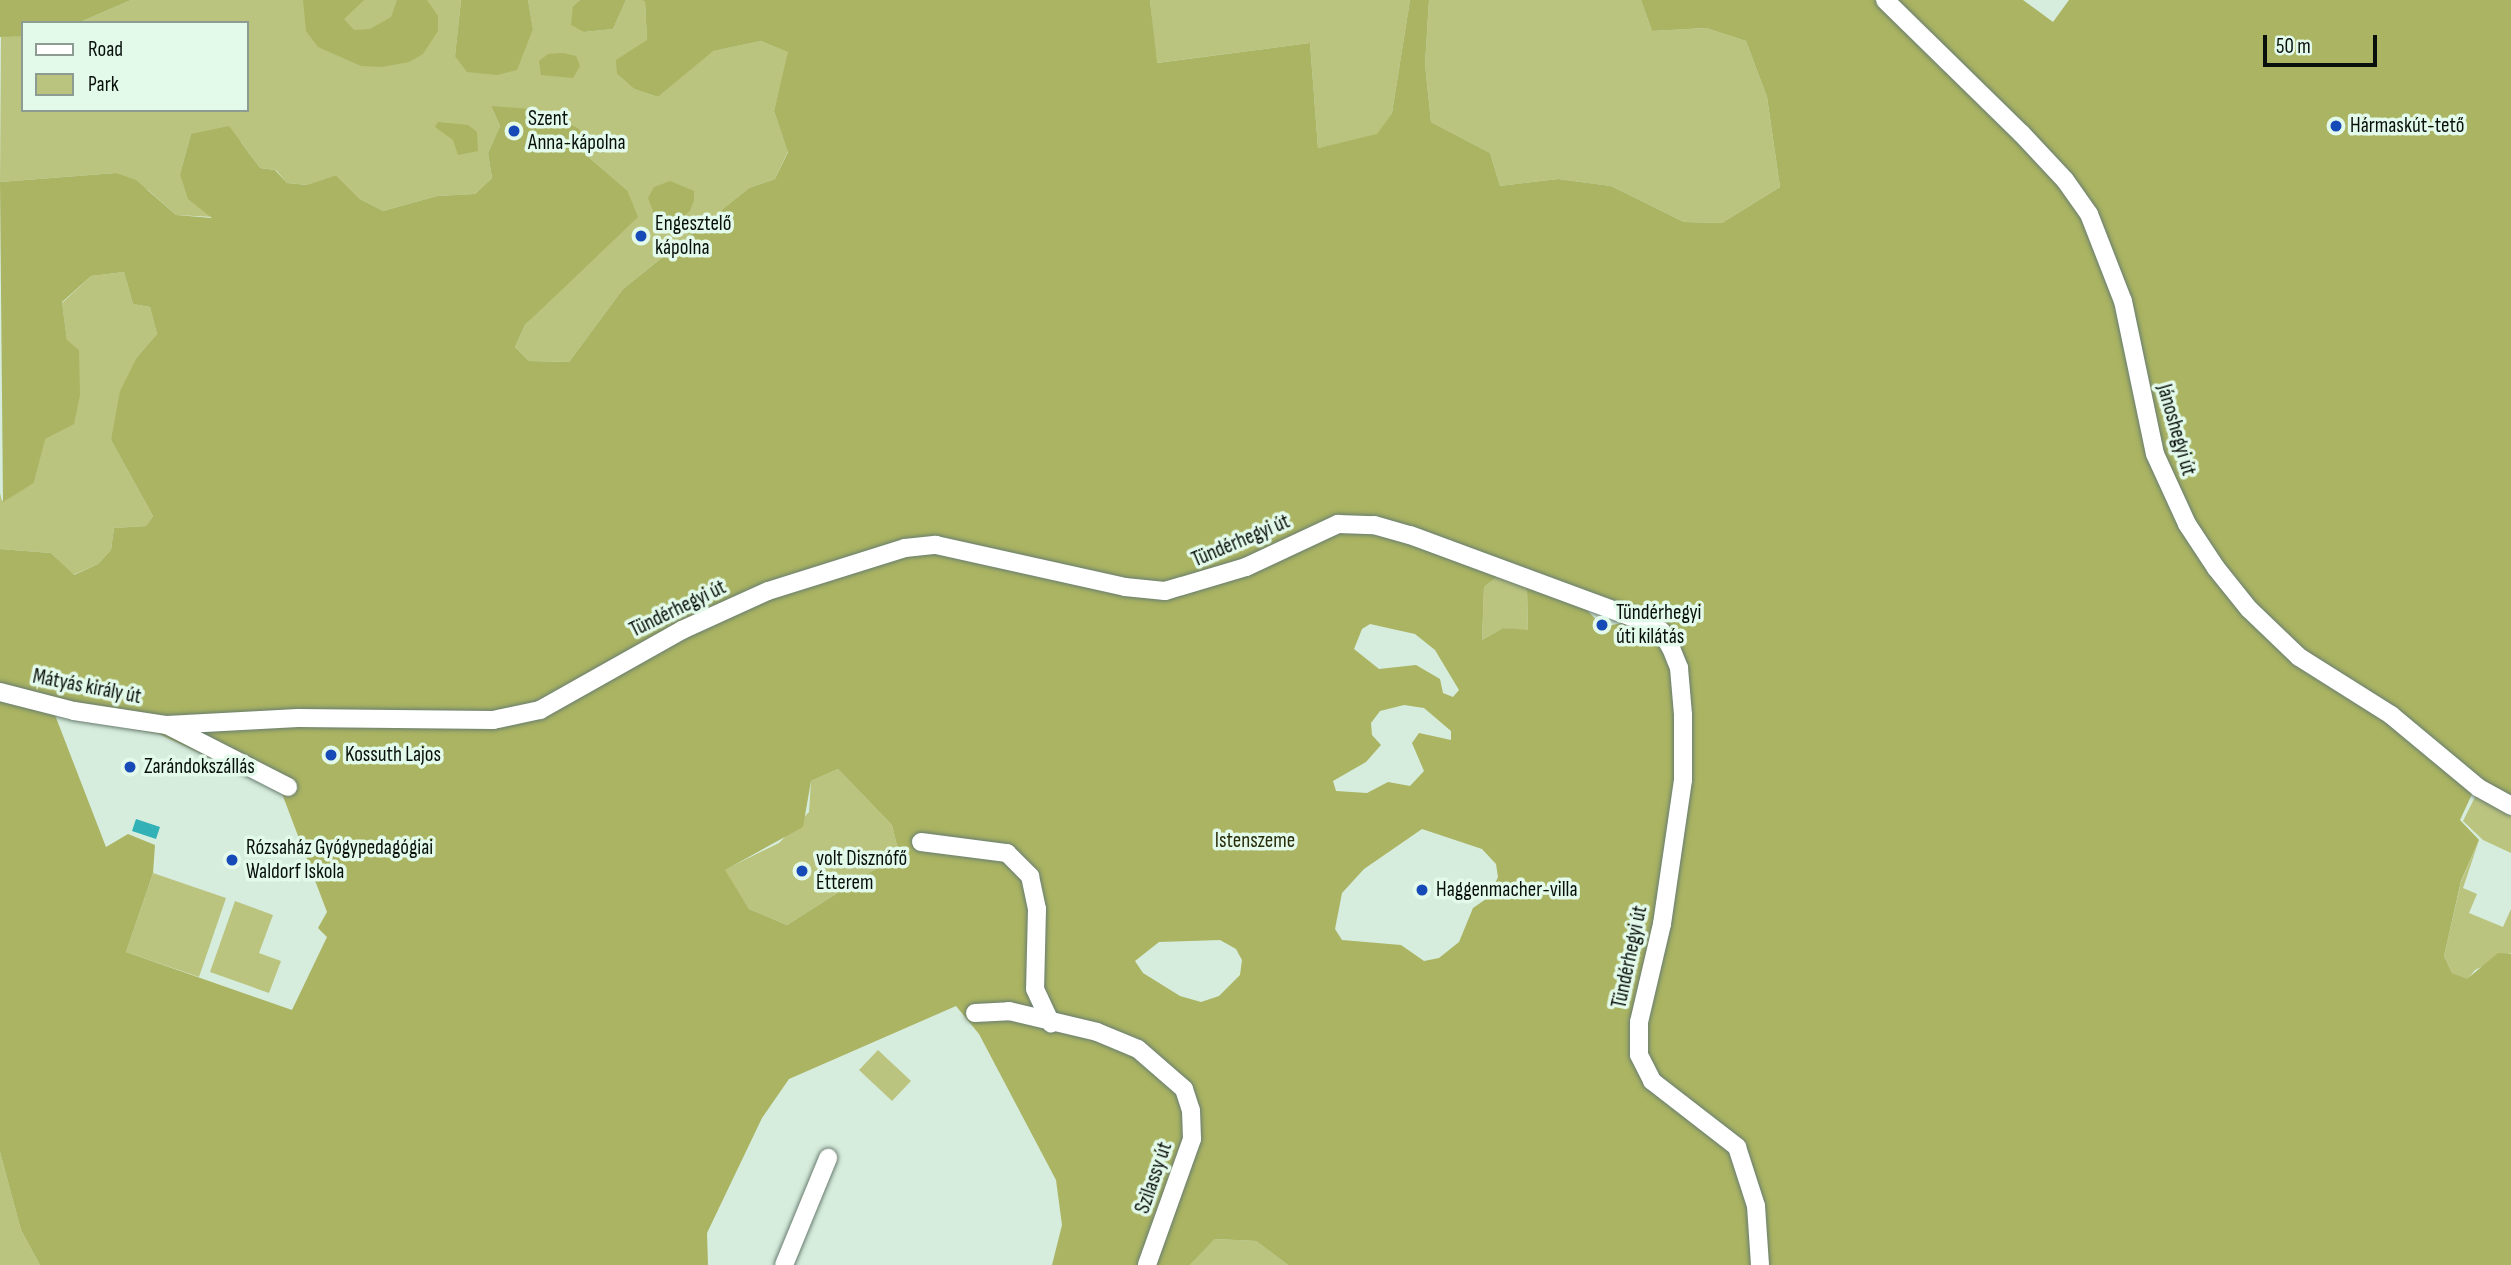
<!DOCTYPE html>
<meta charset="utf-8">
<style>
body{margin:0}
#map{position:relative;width:2511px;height:1265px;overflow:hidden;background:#d6ecdd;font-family:"Sofia Sans Condensed",sans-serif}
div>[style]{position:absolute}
.green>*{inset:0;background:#bbc47f}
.forest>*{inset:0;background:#aab462}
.water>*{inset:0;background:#32b1b6}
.roads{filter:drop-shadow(0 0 2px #687c6f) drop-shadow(0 0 2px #687c6f)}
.minor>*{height:18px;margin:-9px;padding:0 9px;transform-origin:9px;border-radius:9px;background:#fff}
.dots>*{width:19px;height:19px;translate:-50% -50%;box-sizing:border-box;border:4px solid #e3faeb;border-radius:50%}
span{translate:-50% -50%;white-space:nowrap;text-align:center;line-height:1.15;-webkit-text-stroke:7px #e3faeb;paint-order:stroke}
.poi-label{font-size:21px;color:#09100c}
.left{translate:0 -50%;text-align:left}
.street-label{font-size:21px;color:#09100c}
.park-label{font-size:21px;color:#292c08}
.legend{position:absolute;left:21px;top:21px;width:228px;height:91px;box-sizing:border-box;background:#e3faeb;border:2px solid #8c9c92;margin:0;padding:9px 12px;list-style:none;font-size:21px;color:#09100c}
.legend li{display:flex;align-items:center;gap:14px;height:35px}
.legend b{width:35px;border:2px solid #8c9c92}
.scale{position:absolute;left:2263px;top:35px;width:114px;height:32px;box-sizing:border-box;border:4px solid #09100c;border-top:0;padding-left:9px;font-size:21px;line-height:24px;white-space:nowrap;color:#09100c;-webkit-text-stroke:5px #e3faeb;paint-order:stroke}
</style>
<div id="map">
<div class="green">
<i style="clip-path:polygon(131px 0,461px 0,455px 56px,533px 29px,528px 0,580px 0,573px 6px,584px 32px,613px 29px,626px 0,641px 0,645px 2px,647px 40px,617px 74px,634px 89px,658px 97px,712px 51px,761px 41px,789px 52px,774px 111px,788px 151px,775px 179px,749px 188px,623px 289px,569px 362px,529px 361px,515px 347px,525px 325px,576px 275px,627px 190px,586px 155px,491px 106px,500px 126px,488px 153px,492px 178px,475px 194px,437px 196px,383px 211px,360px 199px,336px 175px,308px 185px,287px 183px,276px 170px,260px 168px,241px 142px,191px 134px,180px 174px,213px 217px,176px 215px,148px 190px,116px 173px,0 182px,1px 36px,23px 36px,23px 110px,247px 110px,247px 23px,78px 23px)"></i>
<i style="clip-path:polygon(1150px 0,1410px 0,1392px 113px,1377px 135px,1318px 148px,1310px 43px,1156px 63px)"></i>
<i style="clip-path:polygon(1429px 0,1641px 0,1652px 31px,1706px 28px,1746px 41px,1767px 97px,1780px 187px,1722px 223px,1684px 222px,1611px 186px,1558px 179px,1500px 186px,1490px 153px,1431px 122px,1425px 64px)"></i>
<i style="clip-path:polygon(124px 272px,133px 304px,150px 307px,157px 334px,137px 357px,111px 440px,153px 516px,146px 526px,114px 528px,111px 550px,98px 564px,73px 575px,51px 553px,0 549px,0 493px,2px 501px,34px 483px,67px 340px,62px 303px,91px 276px)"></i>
<i style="clip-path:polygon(1498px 576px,1527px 589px,1528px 631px,1503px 628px,1482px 640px,1484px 587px)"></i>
<i style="clip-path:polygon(838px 769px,892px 825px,899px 854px,787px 925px,749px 909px,724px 870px,779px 843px,809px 812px,811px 781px)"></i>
<i style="clip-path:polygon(2477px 793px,2511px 816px,2511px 853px,2483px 840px,2463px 821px)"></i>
<i style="clip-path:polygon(2479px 840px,2463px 888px,2477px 894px,2469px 913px,2503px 927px,2511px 909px,2511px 953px,2475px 970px,2467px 980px,2452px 973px,2444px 956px,2461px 882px)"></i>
<i style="clip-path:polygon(153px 873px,226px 898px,199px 977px,126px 952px)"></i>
<i style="clip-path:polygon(235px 901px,273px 915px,259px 953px,281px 961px,269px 993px,210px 972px)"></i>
<i style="clip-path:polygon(878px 1050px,911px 1081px,892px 1101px,859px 1070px)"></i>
<i style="clip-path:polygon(0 1152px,21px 1230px,40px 1265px,0 1265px)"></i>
<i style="clip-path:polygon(1215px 1239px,1256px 1241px,1288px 1265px,1190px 1265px)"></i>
</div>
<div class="forest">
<i style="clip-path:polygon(0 0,131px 0,78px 23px,23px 23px,23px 36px,0 37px)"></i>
<i style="clip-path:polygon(303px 0,364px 0,344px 19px,354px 30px,370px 29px,391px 17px,397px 0,427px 0,438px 16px,438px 31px,423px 54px,409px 62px,382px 67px,361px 66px,318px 47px,306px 31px)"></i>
<i style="clip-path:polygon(461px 0,528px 0,533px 29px,517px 70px,497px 75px,467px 72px,455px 56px)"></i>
<i style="clip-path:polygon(580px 0,626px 0,613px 29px,584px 32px,571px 25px,573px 6px)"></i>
<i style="clip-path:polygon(evenodd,641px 0,1150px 0,1157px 63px,1310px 43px,1318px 148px,1377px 134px,1392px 113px,1410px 0,1429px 0,1425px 64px,1431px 122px,1490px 153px,1500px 186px,1558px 179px,1611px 186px,1684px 222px,1722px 223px,1780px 187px,1767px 97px,1746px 41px,1706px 28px,1652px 31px,1641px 0,2023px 0,2053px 22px,2069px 0,2511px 0,2511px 796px,2479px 779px,2460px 820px,2479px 840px,2461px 881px,2444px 956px,2452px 973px,2467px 979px,2498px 953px,2511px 954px,2511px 1265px,1288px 1265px,1256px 1241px,1215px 1239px,1190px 1265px,1052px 1265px,1062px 1225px,1056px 1180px,979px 1034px,956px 1006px,789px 1079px,762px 1118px,707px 1233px,708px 1265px,40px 1265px,21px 1230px,0 1152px,0 549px,51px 553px,74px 575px,98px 564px,111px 550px,114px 528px,146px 526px,153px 516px,111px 440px,120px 391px,137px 357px,157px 334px,150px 307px,133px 304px,124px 272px,91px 276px,62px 302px,67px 340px,79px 350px,80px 395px,74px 424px,45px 439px,34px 483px,3px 502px,0 182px,116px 173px,136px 180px,176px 215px,212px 218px,188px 199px,180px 174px,191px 134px,229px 126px,260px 168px,275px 170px,287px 183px,307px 185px,336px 175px,360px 199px,383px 211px,437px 196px,475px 194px,492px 178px,488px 153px,500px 126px,491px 106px,543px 110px,579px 129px,586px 155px,627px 190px,638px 217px,525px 325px,515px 347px,529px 361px,569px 362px,623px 289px,749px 188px,775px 179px,788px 152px,774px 111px,788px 52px,761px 41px,713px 51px,658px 97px,634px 89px,617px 74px,616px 60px,647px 40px,645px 2px,641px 0,1498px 576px,1527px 589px,1528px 630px,1503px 628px,1482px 640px,1484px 587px,1498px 576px,641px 0,1584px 607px,1631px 621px,1603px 627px,1584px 607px,641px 0,1370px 624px,1415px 634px,1435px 650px,1459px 690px,1453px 697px,1443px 693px,1440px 679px,1416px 665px,1379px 669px,1354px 649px,1362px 629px,1370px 624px,641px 0,1404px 705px,1424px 708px,1451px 731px,1451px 740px,1419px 733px,1412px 743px,1424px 771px,1410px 786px,1388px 782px,1367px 793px,1336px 791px,1333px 781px,1366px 762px,1381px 745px,1372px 735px,1371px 723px,1380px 711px,1404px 705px,641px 0,55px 715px,159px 734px,281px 791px,327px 912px,318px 928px,327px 937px,292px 1010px,126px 952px,153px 873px,155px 845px,128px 834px,106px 847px,55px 715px,641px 0,838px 769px,892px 825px,899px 854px,787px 925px,749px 909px,725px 870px,803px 827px,811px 781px,838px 769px,641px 0,1422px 829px,1482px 849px,1496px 864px,1498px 877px,1489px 897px,1473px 908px,1459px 942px,1439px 958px,1424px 961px,1401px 945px,1342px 940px,1335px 929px,1342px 893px,1364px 869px,1422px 829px,641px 0,1220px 940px,1236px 949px,1242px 960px,1240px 975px,1219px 996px,1201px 1002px,1180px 996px,1143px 973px,1135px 961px,1159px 942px,1220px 940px)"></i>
<i style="clip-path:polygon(563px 53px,576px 56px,580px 66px,573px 78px,541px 75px,539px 61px,548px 54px)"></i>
<i style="clip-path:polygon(438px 122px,468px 125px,477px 132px,478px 151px,458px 155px,453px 140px,435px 127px)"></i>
<i style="clip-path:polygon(670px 181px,694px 191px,694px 200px,690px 211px,667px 230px,659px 227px,648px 198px,654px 187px)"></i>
</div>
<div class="water">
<i style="clip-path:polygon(136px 819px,160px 827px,156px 839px,132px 831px)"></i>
</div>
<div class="roads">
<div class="minor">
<i style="left:1885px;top:0;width:190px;rotate:44.4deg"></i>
<i style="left:2021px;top:133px;width:64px;rotate:46.9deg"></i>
<i style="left:2065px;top:180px;width:42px;rotate:54.8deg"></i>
<i style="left:2089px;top:214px;width:93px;rotate:68.7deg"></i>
<i style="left:2123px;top:301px;width:156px;rotate:78.2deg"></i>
<i style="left:2155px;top:454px;width:77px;rotate:65.4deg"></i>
<i style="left:2187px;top:524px;width:53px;rotate:56.6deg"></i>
<i style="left:2216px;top:568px;width:53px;rotate:51.2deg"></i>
<i style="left:2249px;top:609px;width:69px;rotate:43.8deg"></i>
<i style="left:2299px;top:657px;width:109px;rotate:32.2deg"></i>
<i style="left:2391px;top:715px;width:114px;rotate:39.7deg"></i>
<i style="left:2479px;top:788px;width:37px;rotate:29deg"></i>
<i style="left:0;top:692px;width:76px;rotate:14.4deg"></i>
<i style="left:74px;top:711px;width:94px;rotate:8.6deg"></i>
<i style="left:167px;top:725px;width:131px;rotate:-3.1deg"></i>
<i style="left:298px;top:718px;width:195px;rotate:0.6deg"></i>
<i style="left:493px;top:720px;width:48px;rotate:-12deg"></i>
<i style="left:540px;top:710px;width:163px;rotate:-29.4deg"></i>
<i style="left:682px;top:630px;width:94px;rotate:-24.4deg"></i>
<i style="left:768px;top:591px;width:144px;rotate:-17.4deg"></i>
<i style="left:905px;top:548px;width:31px;rotate:-6deg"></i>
<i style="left:936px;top:545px;width:194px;rotate:12.5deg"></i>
<i style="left:1125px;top:587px;width:40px;rotate:5.7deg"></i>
<i style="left:1165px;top:591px;width:84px;rotate:-16.5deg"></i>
<i style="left:1246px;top:567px;width:102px;rotate:-25.1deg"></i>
<i style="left:1338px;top:524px;width:36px;rotate:2deg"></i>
<i style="left:1374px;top:525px;width:37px;rotate:16deg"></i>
<i style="left:1410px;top:535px;width:248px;rotate:20.3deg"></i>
<i style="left:1643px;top:621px;width:21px;rotate:29deg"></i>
<i style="left:1661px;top:631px;width:20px;rotate:60deg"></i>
<i style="left:1671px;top:648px;width:22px;rotate:68deg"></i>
<i style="left:1679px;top:668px;width:47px;rotate:85.1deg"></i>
<i style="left:1683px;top:715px;width:65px;rotate:90deg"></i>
<i style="left:1683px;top:780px;width:146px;rotate:98.3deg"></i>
<i style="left:1662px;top:924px;width:101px;rotate:103.2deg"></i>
<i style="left:1639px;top:1022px;width:33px;rotate:90deg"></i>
<i style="left:1639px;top:1055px;width:29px;rotate:63deg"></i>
<i style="left:1652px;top:1081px;width:108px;rotate:37.8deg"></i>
<i style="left:1737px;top:1147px;width:62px;rotate:72.1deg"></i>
<i style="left:1756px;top:1206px;width:59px;rotate:86.1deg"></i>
<i style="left:167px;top:725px;width:136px;rotate:27.1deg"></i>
<i style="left:921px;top:842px;width:87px;rotate:7.3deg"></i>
<i style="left:1007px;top:853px;width:33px;rotate:45deg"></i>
<i style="left:1030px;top:876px;width:34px;rotate:78deg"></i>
<i style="left:1037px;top:909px;width:80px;rotate:91.4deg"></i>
<i style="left:1035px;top:989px;width:38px;rotate:65deg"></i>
<i style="left:975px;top:1013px;width:34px;rotate:-3deg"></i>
<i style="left:1009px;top:1011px;width:90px;rotate:13.4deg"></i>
<i style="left:1097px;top:1032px;width:44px;rotate:22.5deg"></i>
<i style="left:1138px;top:1049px;width:61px;rotate:41deg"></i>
<i style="left:1184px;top:1089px;width:22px;rotate:72deg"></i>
<i style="left:1191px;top:1110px;width:29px;rotate:88deg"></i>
<i style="left:1192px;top:1139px;width:134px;rotate:109.7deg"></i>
<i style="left:784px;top:1265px;width:116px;rotate:-67.6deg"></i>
</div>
</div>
<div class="dots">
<i style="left:2336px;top:126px;background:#164bb7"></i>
<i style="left:514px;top:131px;background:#164bb7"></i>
<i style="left:641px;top:236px;background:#164bb7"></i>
<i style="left:1602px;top:625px;background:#164bb7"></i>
<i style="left:331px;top:755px;background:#164bb7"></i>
<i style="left:130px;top:767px;background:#164bb7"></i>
<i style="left:232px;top:860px;background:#164bb7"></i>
<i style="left:802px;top:871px;background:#164bb7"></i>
<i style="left:1422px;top:890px;background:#164bb7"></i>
</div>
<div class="poi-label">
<span class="left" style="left:528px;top:131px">Szent<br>Anna-kápolna</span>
<span class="left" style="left:2350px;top:126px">Hármaskút-tető</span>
<span class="left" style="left:655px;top:236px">Engesztelő<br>kápolna</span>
<span class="left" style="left:1616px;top:625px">Tündérhegyi<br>úti kilátás</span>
<span class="left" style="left:345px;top:755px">Kossuth Lajos</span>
<span class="left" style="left:144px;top:767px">Zarándokszállás</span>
<span class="left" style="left:246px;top:860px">Rózsaház Gyógypedagógiai<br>Waldorf Iskola</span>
<span class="left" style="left:816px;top:871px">volt Disznófő<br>Étterem</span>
<span class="left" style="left:1436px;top:890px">Haggenmacher-villa</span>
</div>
<div class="street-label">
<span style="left:2176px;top:430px;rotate:74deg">Jánoshegyi út</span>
<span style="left:1241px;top:541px;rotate:-23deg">Tündérhegyi út</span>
<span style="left:678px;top:609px;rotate:-26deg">Tündérhegyi út</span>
<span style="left:87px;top:687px;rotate:11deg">Mátyás király út</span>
<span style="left:1630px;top:957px;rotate:-78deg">Tündérhegyi út</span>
<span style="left:1154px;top:1178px;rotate:-71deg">Szilassy út</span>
</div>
<div class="park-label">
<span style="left:1255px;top:841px">Istenszeme</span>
</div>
<ul class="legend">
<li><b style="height:9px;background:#fff"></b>Road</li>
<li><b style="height:19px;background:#bbc47f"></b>Park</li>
</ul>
<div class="scale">50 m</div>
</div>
